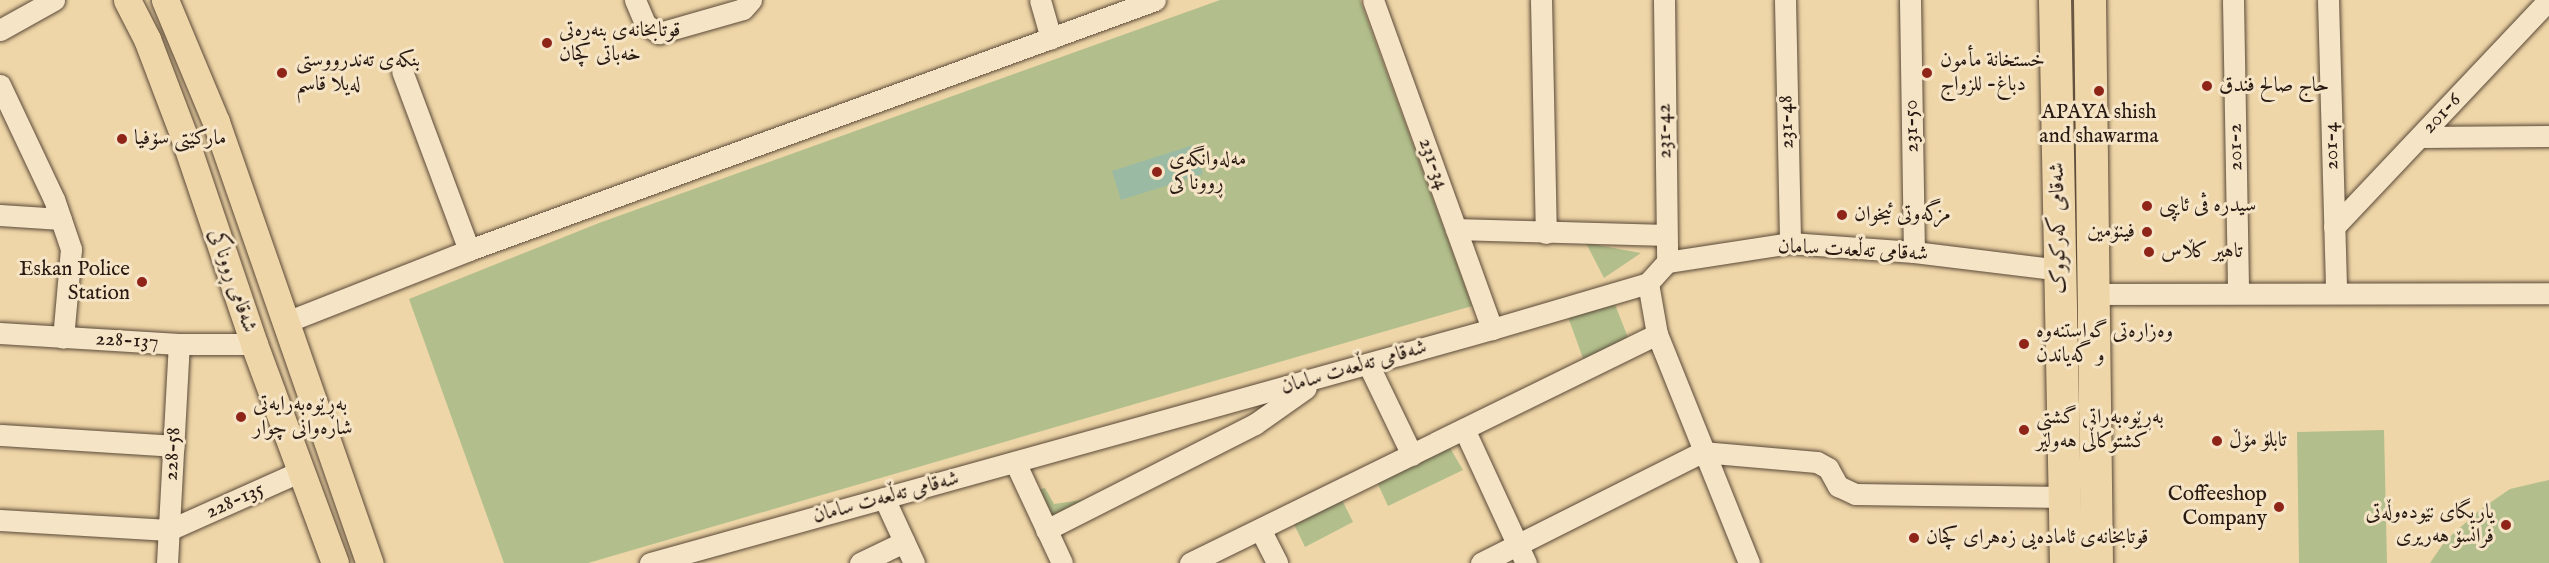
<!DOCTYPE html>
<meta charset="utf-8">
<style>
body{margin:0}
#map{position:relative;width:2549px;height:563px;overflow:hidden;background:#efd6a8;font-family:"IM FELL English",Amiri,serif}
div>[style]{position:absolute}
.green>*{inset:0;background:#b2bf8c}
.water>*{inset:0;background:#9bbaa3}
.roads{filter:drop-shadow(0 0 2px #5a4938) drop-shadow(0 0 2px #5a4938)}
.minor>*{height:21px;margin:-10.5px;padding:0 10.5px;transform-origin:10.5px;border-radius:10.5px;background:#f5e4c6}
.major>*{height:27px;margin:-13.5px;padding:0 13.5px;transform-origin:13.5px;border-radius:13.5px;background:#efd6a8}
.highway>*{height:32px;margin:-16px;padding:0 16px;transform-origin:16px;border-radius:16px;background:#efd6a8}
.dots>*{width:16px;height:16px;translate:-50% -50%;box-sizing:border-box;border:3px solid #f5e4c6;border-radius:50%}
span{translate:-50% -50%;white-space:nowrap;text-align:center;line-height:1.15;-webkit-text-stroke:6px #f5e4c6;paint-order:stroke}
.poi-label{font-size:21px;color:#281a12}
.left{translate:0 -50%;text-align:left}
.right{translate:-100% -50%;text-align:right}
.street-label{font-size:21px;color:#281a12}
</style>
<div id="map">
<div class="green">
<i style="clip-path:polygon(1220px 0,1360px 0,1472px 306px,588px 563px,504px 563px,409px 299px,599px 223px)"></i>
<i style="clip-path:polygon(1586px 243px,1641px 253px,1604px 278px)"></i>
<i style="clip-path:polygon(1614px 302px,1629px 340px,1584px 361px,1568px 317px)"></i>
<i style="clip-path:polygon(2384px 430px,2387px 563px,2299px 563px,2297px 432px)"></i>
<i style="clip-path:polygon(1446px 441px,1463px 470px,1388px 506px,1375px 478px)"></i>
<i style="clip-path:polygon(2549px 480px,2549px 563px,2430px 563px,2445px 541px,2481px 509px,2510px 489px)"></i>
<i style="clip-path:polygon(1045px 488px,1054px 504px,1089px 499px,1051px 519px,1036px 490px)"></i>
<i style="clip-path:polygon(1339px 494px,1353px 522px,1305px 547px,1292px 520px)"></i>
</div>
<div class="water">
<i style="clip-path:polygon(1193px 145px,1203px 174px,1121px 200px,1112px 171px)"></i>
</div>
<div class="roads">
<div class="minor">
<i style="left:635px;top:0;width:26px;rotate:67deg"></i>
<i style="left:645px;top:24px;width:17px;rotate:33deg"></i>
<i style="left:659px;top:33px;width:87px;rotate:-15.9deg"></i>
<i style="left:743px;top:9px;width:12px;rotate:-48deg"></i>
<i style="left:1040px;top:0;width:40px;rotate:74deg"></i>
<i style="left:1373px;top:0;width:350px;rotate:70.1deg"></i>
<i style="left:1541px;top:0;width:233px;rotate:88.8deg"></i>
<i style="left:1664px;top:0;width:262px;rotate:89.3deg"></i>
<i style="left:1785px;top:0;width:243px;rotate:88.8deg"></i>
<i style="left:1910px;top:0;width:252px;rotate:89.1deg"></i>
<i style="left:2233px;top:0;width:293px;rotate:89deg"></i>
<i style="left:2328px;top:0;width:293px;rotate:88.4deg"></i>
<i style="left:0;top:30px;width:62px;rotate:-29.1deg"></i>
<i style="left:402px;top:71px;width:191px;rotate:69.5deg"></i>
<i style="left:0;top:85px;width:126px;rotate:64.7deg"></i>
<i style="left:54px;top:199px;width:53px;rotate:71.2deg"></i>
<i style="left:71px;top:249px;width:89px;rotate:95.1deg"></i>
<i style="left:2420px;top:137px;width:129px;rotate:-0.4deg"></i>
<i style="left:0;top:215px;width:61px;rotate:3.8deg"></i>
<i style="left:2334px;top:227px;width:313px;rotate:-46.6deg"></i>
<i style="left:1456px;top:229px;width:210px;rotate:1.6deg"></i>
<i style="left:1648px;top:283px;width:52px;rotate:80deg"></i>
<i style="left:1657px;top:334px;width:247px;rotate:68.1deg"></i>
<i style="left:2095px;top:294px;width:454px;rotate:-0.1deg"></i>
<i style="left:284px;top:323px;width:199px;rotate:-21.5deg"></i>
<i style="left:469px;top:250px;width:730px;rotate:-20.02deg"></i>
<i style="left:0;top:333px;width:179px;rotate:3.5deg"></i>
<i style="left:179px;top:344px;width:75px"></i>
<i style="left:1368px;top:364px;width:101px;rotate:64.2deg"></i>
<i style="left:1464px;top:429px;width:148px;rotate:65.2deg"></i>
<i style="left:0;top:435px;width:174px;rotate:3.6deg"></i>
<i style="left:1015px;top:462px;width:111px;rotate:65deg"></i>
<i style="left:884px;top:498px;width:72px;rotate:65.2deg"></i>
<i style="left:0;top:520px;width:169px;rotate:3.4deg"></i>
<i style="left:169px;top:530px;width:145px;rotate:-24.1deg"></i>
<i style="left:1260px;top:529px;width:38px;rotate:63deg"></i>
<i style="left:1046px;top:530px;width:234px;rotate:-26.9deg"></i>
<i style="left:1255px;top:424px;width:62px;rotate:-35.2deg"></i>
<i style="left:167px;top:563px;width:219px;rotate:-86.9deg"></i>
<i style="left:650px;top:563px;width:874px;rotate:-15.53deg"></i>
<i style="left:1492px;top:329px;width:163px;rotate:-16.4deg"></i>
<i style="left:1648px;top:283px;width:28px;rotate:-48deg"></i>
<i style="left:1667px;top:262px;width:124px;rotate:-8.8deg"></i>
<i style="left:1790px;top:243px;width:124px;rotate:4.2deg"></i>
<i style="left:1914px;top:252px;width:147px;rotate:7deg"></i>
<i style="left:860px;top:563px;width:49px;rotate:-25.5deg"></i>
<i style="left:1190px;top:563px;width:520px;rotate:-26.12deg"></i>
<i style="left:1481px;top:563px;width:247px;rotate:-26.7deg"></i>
<i style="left:1702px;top:452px;width:115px;rotate:5deg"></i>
<i style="left:1817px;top:462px;width:13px;rotate:29deg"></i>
<i style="left:1828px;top:468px;width:21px;rotate:61deg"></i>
<i style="left:1838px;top:486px;width:19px;rotate:25deg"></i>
<i style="left:1855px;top:494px;width:209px;rotate:0.8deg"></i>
</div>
<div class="major">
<i style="left:127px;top:0;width:44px;rotate:62.9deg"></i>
<i style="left:147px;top:39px;width:102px;rotate:69.2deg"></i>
<i style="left:183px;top:134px;width:222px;rotate:71.3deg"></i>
<i style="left:254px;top:344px;width:233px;rotate:69.7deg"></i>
<i style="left:165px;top:0;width:132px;rotate:67.3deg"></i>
<i style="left:216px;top:122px;width:467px;rotate:70.8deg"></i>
</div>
<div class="highway">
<i style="left:2055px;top:0;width:563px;rotate:88.88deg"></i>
<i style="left:2090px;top:0;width:563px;rotate:89.29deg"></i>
</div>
</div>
<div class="dots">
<i style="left:547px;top:43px;background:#8f2418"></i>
<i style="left:282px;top:73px;background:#8f2418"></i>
<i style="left:1927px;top:73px;background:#8f2418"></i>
<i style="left:2207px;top:86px;background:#8f2418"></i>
<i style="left:2099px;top:91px;background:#8f2418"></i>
<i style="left:122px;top:139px;background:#8f2418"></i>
<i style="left:1157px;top:172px;background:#8f2418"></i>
<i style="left:2147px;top:206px;background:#8f2418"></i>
<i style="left:1842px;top:215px;background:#8f2418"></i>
<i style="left:2147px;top:232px;background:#8f2418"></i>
<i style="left:2149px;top:252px;background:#8f2418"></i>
<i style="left:142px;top:282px;background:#8f2418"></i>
<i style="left:2024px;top:344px;background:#8f2418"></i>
<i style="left:241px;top:417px;background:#8f2418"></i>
<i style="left:2024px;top:430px;background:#8f2418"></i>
<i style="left:2217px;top:441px;background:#8f2418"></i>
<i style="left:2279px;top:507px;background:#8f2418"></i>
<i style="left:2506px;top:525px;background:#8f2418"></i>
<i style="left:1914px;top:538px;background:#8f2418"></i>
</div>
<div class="poi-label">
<span class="left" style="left:559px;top:43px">قوتابخانەی بنەڕەتی<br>خەباتی کچان</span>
<span class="left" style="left:296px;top:73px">بنکەی تەندرووستی<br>لەیلا قاسم</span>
<span class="left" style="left:1940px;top:73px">خستخانة مأمون<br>دباغ- للزواج</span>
<span class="left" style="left:2219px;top:86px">حاج صالح فندق</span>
<span style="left:2099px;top:125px">APAYA shish<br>and shawarma</span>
<span class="left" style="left:134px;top:139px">مارکێتی سۆفیا</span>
<span class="left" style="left:1169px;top:172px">مەلەوانگەی<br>ڕووناکی</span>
<span class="left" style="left:2159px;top:206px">سیدرە ڤی ئایپی</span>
<span class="left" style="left:1854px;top:215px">مزگەوتی ئیخوان</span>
<span class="right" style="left:2135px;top:232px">فینۆمین</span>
<span class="left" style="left:2161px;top:252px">تاهیر کڵاس</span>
<span class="right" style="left:130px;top:282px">Eskan Police<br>Station</span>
<span class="left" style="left:2036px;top:344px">وەزارەتی گواستنەوە<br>و گەیاندن</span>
<span class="left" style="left:253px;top:417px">بەڕێوەبەرایەتی<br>شارەوانی چوار</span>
<span class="left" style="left:2036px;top:430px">بەڕێوەبەراتی گشتی<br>کشتوکاڵی هەولێر</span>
<span class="left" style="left:2229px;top:441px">تابلۆ مۆڵ</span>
<span class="right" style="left:2267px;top:507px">Coffeeshop<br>Company</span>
<span class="right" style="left:2494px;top:525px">یاریگای نێودەوڵەتی<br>فرانسۆ هەریری</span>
<span class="left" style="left:1926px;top:538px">قوتابخانەی ئامادەیی زەهرای کچان</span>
</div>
<div class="street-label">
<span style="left:2442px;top:114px;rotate:-47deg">201-6</span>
<span style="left:1787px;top:122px;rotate:-91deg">231-48</span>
<span style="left:1912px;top:126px;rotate:-91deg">231-50</span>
<span style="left:1665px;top:131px;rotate:-91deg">231-42</span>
<span style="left:2332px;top:146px;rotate:-91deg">201-4</span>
<span style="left:2236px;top:147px;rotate:-91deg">201-2</span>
<span style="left:1433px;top:164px;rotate:70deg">231-34</span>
<span style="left:2059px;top:228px;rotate:-91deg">شەقامی کەرکووک</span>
<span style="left:1853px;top:251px;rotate:3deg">شەقامی تەڵعەت سامان</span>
<span style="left:232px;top:281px;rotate:71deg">شەقامی ڕووناکی</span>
<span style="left:127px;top:341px;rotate:3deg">228-137</span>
<span style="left:1354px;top:368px;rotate:-16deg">شەقامی تەڵعەت سامان</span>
<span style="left:173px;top:454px;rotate:-87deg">228-58</span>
<span style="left:886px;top:498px;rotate:-15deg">شەقامی تەڵعەت سامان</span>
<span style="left:235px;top:501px;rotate:-24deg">228-135</span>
</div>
</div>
